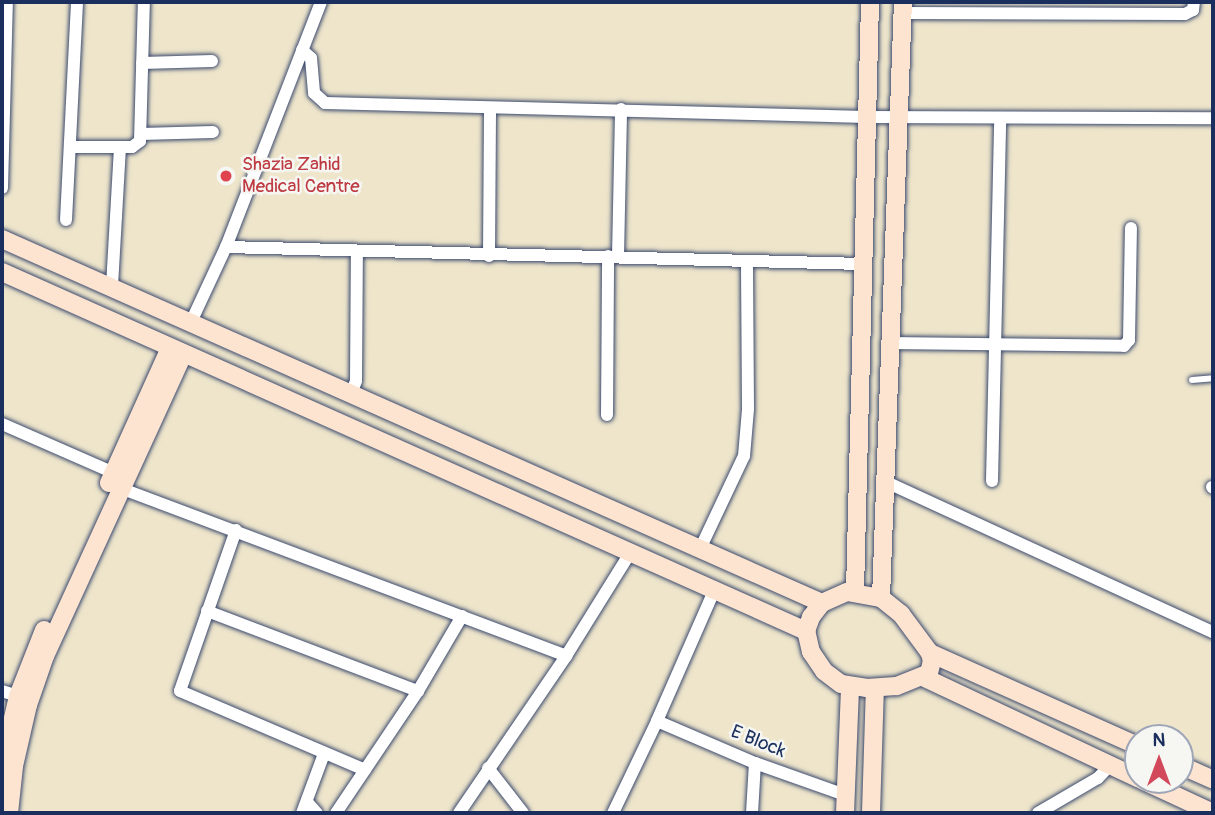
<!DOCTYPE html>
<style>
body{margin:0}
#map{position:relative;width:1215px;height:815px;overflow:hidden;background:#eee5cb;font-family:Pangolin,sans-serif}
div>[style]{position:absolute}
.roads{filter:drop-shadow(0 0 2px #3b4a6e) drop-shadow(0 0 2px #3b4a6e)}
.lane>*{height:6px;margin:-3px;padding:0 3px;transform-origin:3px;border-radius:3px;background:#fff}
.street>*{height:12px;margin:-6px;padding:0 6px;transform-origin:6px;border-radius:6px;background:#fff}
.secondary>*{height:18px;margin:-9px;padding:0 9px;transform-origin:9px;border-radius:9px;background:#fde4d1}
.dots>*{width:19px;height:19px;translate:-50% -50%;box-sizing:border-box;border:4px solid #f6f6f2;border-radius:50%}
span{translate:-50% -50%;white-space:nowrap;text-align:center;line-height:1.15;-webkit-text-stroke:5px #f6f6f2;paint-order:stroke}
.health-label{font-size:19px;color:#be3a42}
.left{translate:0 -50%;text-align:left}
.street-label{font-size:19px;color:#1b2f5e}
.frame{position:absolute;inset:0;border:4px solid #1b2f5e;pointer-events:none}
.north{position:absolute;left:1124px;top:724px;width:70px;height:70px;box-sizing:border-box;background:#f6f6f2;border:2px solid #9ea6b7;border-radius:50%;rotate:0deg;font-size:19px;font-weight:700;line-height:28px;text-align:center;color:#1b2f5e}
.north::after{content:'';display:block;margin:auto;width:24px;height:32px;background:#d1495b;clip-path:polygon(50% 0,100% 100%,50% 72%,0 100%)}
</style>
<div id="map">
<div class="roads">
<div class="lane">
<i style="left:1192px;top:380px;width:21px;rotate:-5deg"></i>
</div>
<div class="street">
<i style="left:902px;top:13px;width:283px;rotate:0.2deg"></i>
<i style="left:1185px;top:14px;width:9px;rotate:-27deg"></i>
<i style="left:1193px;top:10px;width:8px;rotate:-83deg"></i>
<i style="left:302px;top:50px;width:12px;rotate:42deg"></i>
<i style="left:311px;top:58px;width:35px;rotate:85deg"></i>
<i style="left:314px;top:93px;width:15px;rotate:42deg"></i>
<i style="left:325px;top:103px;width:541px;rotate:1.48deg"></i>
<i style="left:866px;top:117px;width:347px;rotate:0.2deg"></i>
<i style="left:142px;top:63px;width:70px;rotate:-1.6deg"></i>
<i style="left:141px;top:134px;width:72px;rotate:-1.6deg"></i>
<i style="left:72px;top:147px;width:60px"></i>
<i style="left:132px;top:147px;width:10px;rotate:-37deg"></i>
<i style="left:140px;top:141px;width:139px;rotate:-88.4deg"></i>
<i style="left:2px;top:188px;width:186px;rotate:-88.5deg"></i>
<i style="left:66px;top:220px;width:218px;rotate:-87.1deg"></i>
<i style="left:226px;top:247px;width:637px;rotate:1.53deg"></i>
<i style="left:489px;top:256px;width:148px;rotate:-89.6deg"></i>
<i style="left:618px;top:256px;width:147px;rotate:-88.8deg"></i>
<i style="left:112px;top:286px;width:139px;rotate:-86.7deg"></i>
<i style="left:191px;top:322px;width:83px;rotate:-65deg"></i>
<i style="left:226px;top:247px;width:263px;rotate:-68.8deg"></i>
<i style="left:889px;top:343px;width:235px;rotate:0.7deg"></i>
<i style="left:1124px;top:346px;width:8px;rotate:-50deg"></i>
<i style="left:1129px;top:340px;width:112px;rotate:-89deg"></i>
<i style="left:351px;top:394px;width:14px;rotate:-69deg"></i>
<i style="left:356px;top:381px;width:128px;rotate:-89.6deg"></i>
<i style="left:607px;top:415px;width:159px;rotate:-89.6deg"></i>
<i style="left:2px;top:424px;width:122px;rotate:23.6deg"></i>
<i style="left:884px;top:481px;width:362px;rotate:24.7deg"></i>
<i style="left:992px;top:481px;width:363px;rotate:-88.7deg"></i>
<i style="left:1212px;top:487px;width:1px;rotate:45deg"></i>
<i style="left:120px;top:488px;width:477px;rotate:20.6deg"></i>
<i style="left:236px;top:530px;width:170px;rotate:109.2deg"></i>
<i style="left:180px;top:691px;width:201px;rotate:23.1deg"></i>
<i style="left:700px;top:549px;width:103px;rotate:-64.7deg"></i>
<i style="left:744px;top:456px;width:47px;rotate:-85.1deg"></i>
<i style="left:748px;top:409px;width:148px;rotate:-90.4deg"></i>
<i style="left:714px;top:591px;width:142px;rotate:113.7deg"></i>
<i style="left:657px;top:721px;width:107px;rotate:23.2deg"></i>
<i style="left:755px;top:763px;width:96px;rotate:19.6deg"></i>
<i style="left:207px;top:611px;width:226px;rotate:20.8deg"></i>
<i style="left:2px;top:691px;width:22px;rotate:18deg"></i>
<i style="left:488px;top:768px;width:57px;rotate:52.1deg"></i>
<i style="left:307px;top:802px;width:15px;rotate:48deg"></i>
<i style="left:302px;top:813px;width:63px;rotate:-69.6deg"></i>
<i style="left:336px;top:813px;width:147px;rotate:-56.1deg"></i>
<i style="left:418px;top:691px;width:87px;rotate:-59.6deg"></i>
<i style="left:459px;top:813px;width:190px;rotate:-55.7deg"></i>
<i style="left:566px;top:656px;width:121px;rotate:-58.1deg"></i>
<i style="left:613px;top:813px;width:102px;rotate:-64.4deg"></i>
<i style="left:752px;top:813px;width:50px;rotate:-86.6deg"></i>
<i style="left:1038px;top:813px;width:69px;rotate:-30.3deg"></i>
<i style="left:1098px;top:778px;width:18px;rotate:-47deg"></i>
</div>
<div class="secondary">
<i style="left:2px;top:239px;width:897px;rotate:23.94deg"></i>
<i style="left:2px;top:272px;width:881px;rotate:24.06deg"></i>
<i style="left:109px;top:483px;width:148px;rotate:-65.7deg"></i>
<i style="left:855px;top:591px;width:589px;rotate:-88.54deg"></i>
<i style="left:847px;top:592px;width:35px;rotate:10deg"></i>
<i style="left:881px;top:598px;width:26px;rotate:39deg"></i>
<i style="left:901px;top:614px;width:49px;rotate:53.4deg"></i>
<i style="left:930px;top:653px;width:8px;rotate:76deg"></i>
<i style="left:932px;top:661px;width:12px;rotate:104deg"></i>
<i style="left:929px;top:673px;width:35px;rotate:158deg"></i>
<i style="left:896px;top:686px;width:29px;rotate:176deg"></i>
<i style="left:867px;top:688px;width:26px;rotate:-171deg"></i>
<i style="left:841px;top:684px;width:21px;rotate:-143deg"></i>
<i style="left:824px;top:671px;width:23px;rotate:-124deg"></i>
<i style="left:811px;top:652px;width:22px;rotate:-103deg"></i>
<i style="left:806px;top:631px;width:15px;rotate:-70deg"></i>
<i style="left:811px;top:617px;width:18px;rotate:-52deg"></i>
<i style="left:822px;top:603px;width:27px;rotate:-24deg"></i>
<i style="left:881px;top:598px;width:596px;rotate:-87.89deg"></i>
<i style="left:930px;top:653px;width:228px;rotate:24.1deg"></i>
<i style="left:923px;top:677px;width:238px;rotate:25.2deg"></i>
<i style="left:1180px;top:765px;width:36px;rotate:24deg"></i>
<i style="left:2px;top:766px;width:72px;rotate:-77.1deg"></i>
<i style="left:18px;top:696px;width:71px;rotate:-68.5deg"></i>
<i style="left:1142px;top:780px;width:78px;rotate:24.9deg"></i>
<i style="left:9px;top:813px;width:47px;rotate:-83.9deg"></i>
<i style="left:14px;top:766px;width:63px;rotate:-77.1deg"></i>
<i style="left:28px;top:705px;width:52px;rotate:-70.9deg"></i>
<i style="left:45px;top:656px;width:332px;rotate:-65.4deg"></i>
<i style="left:845px;top:813px;width:126px;rotate:-87.7deg"></i>
<i style="left:871px;top:813px;width:125px;rotate:-88.2deg"></i>
</div>
</div>
<div class="dots">
<i style="left:226px;top:176px;background:#e0444e"></i>
</div>
<div class="health-label">
<span class="left" style="left:242px;top:176px">Shazia Zahid<br>Medical Centre</span>
</div>
<div class="street-label">
<span style="left:758px;top:742px;rotate:22deg">E Block</span>
</div>
<div class="frame"></div>
<div class="north">N</div>
</div>
